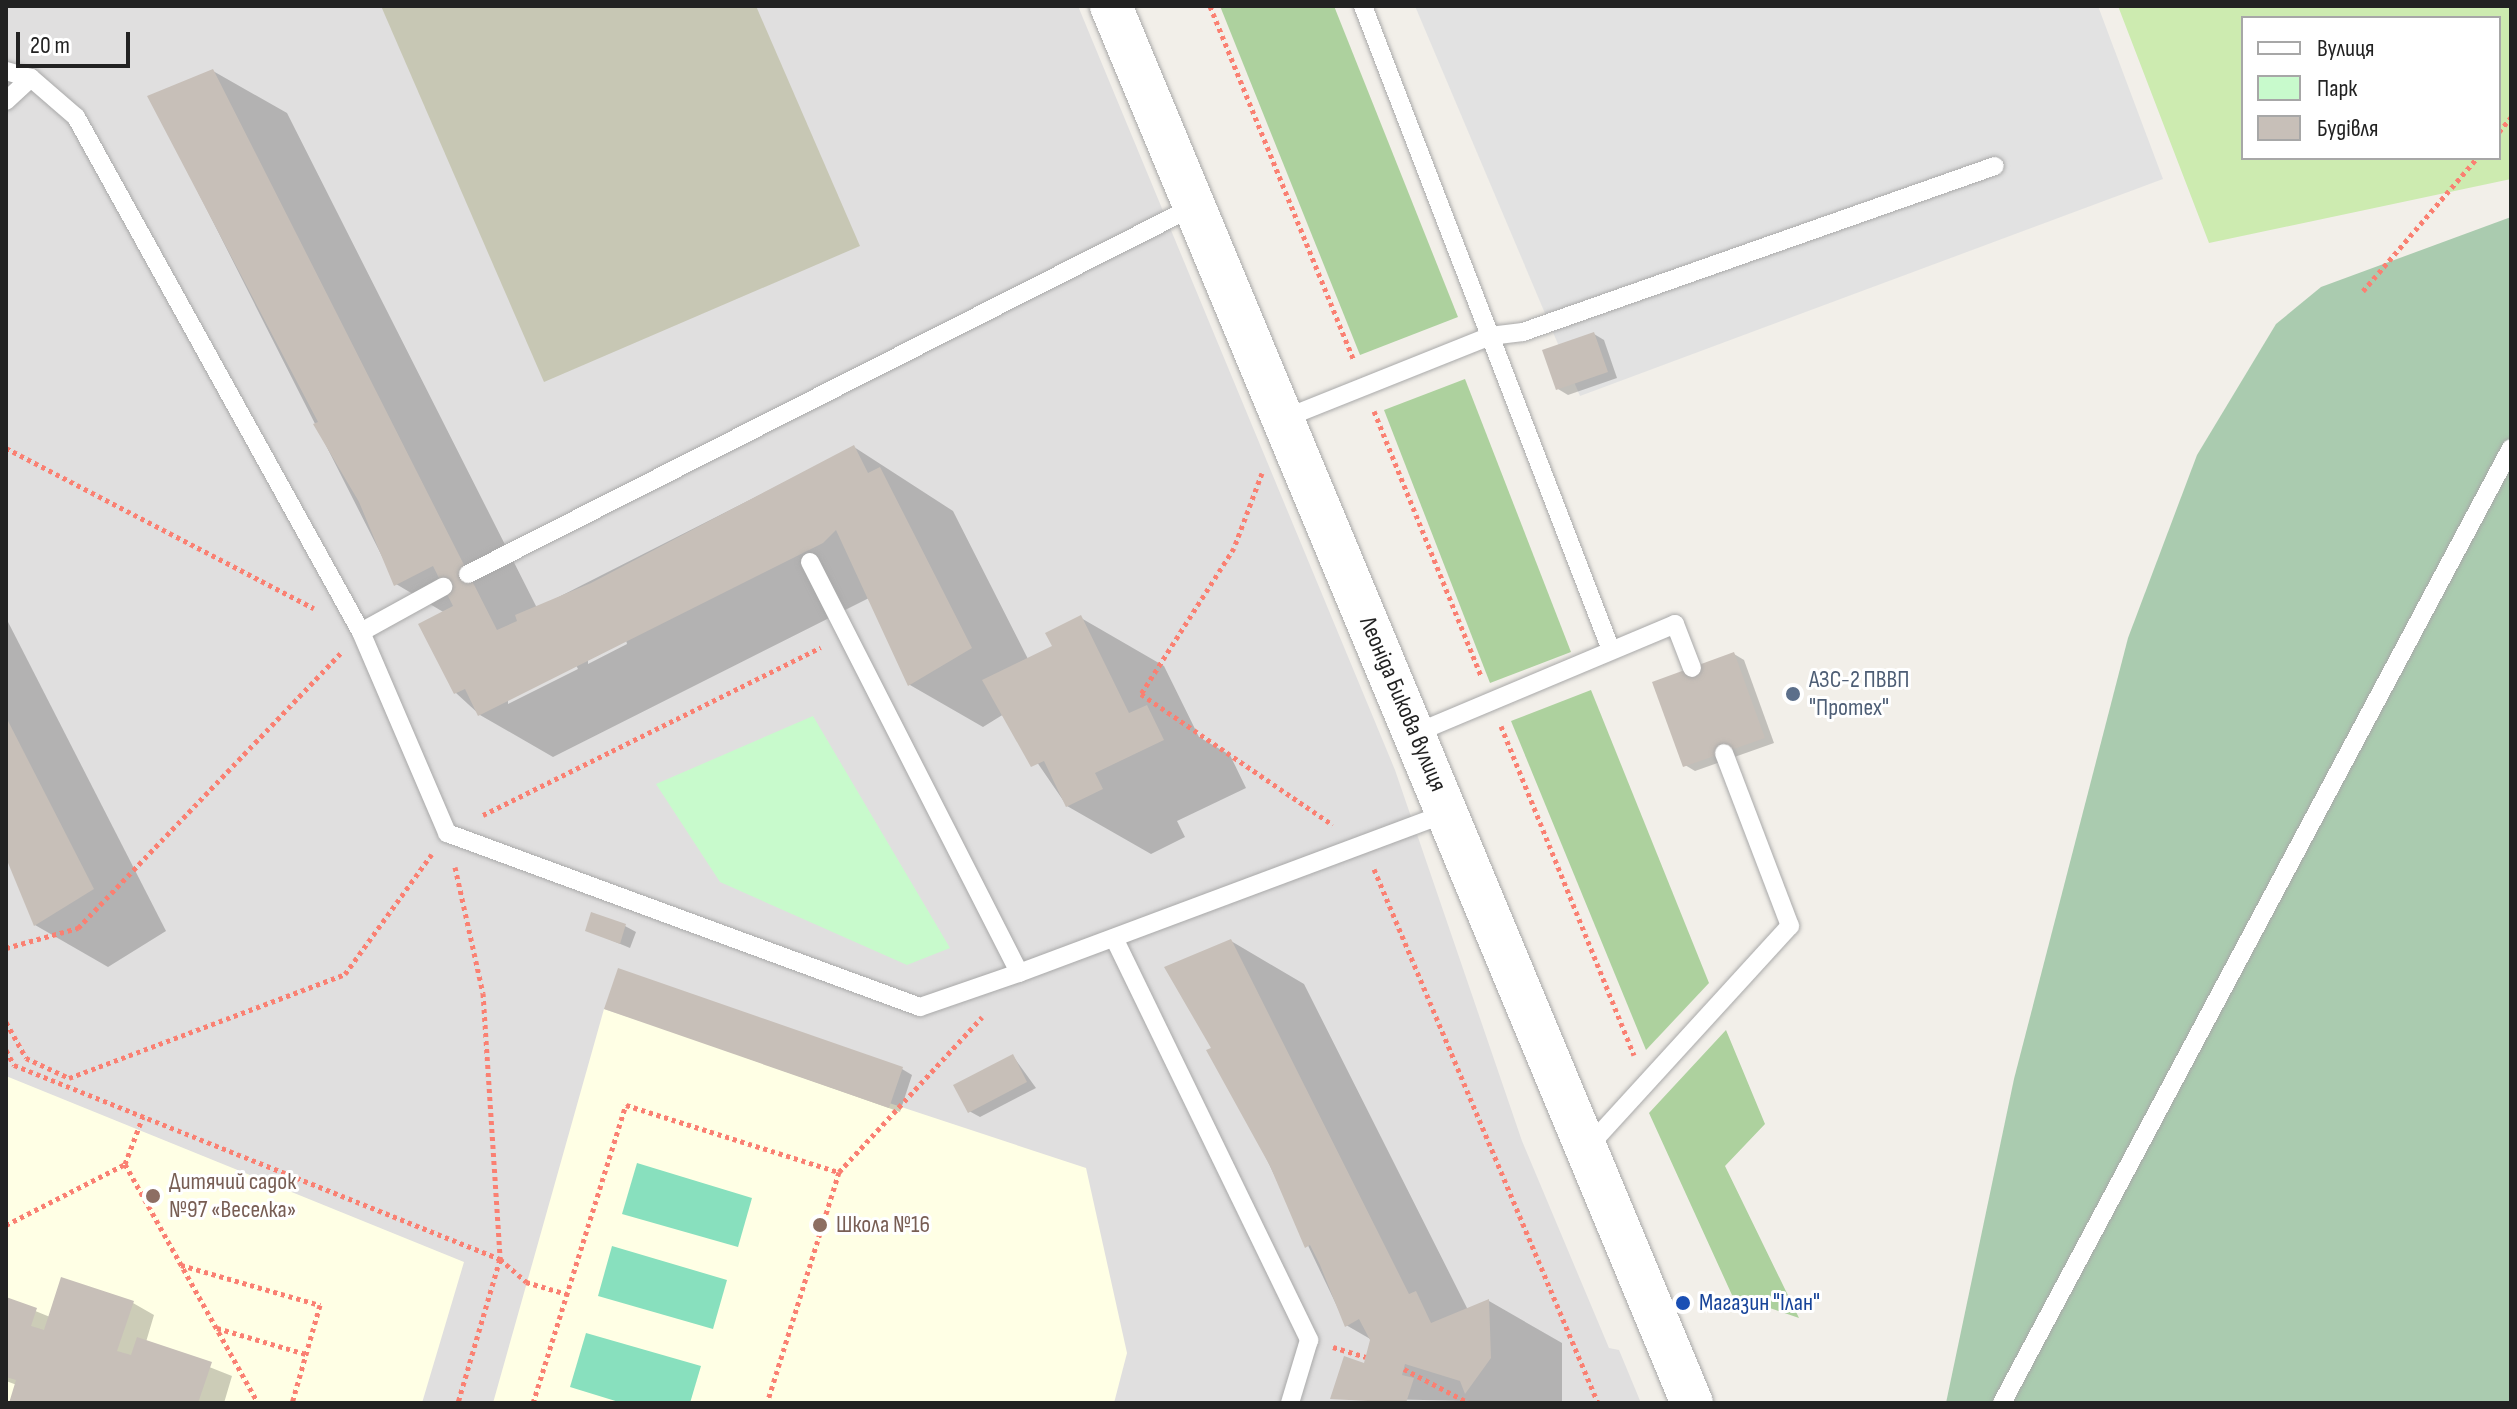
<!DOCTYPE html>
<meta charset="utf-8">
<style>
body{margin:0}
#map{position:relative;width:2517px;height:1409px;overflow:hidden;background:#f2efe9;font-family:"Sofia Sans Condensed",sans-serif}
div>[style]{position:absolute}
.residential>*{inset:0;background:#e0dfdf}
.education>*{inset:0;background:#ffffe5}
.construction>*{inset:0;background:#c7c7b4}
.grass>*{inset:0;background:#cdebb0}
.forest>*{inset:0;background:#add19e}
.cemetery>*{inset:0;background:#aacbaf}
.park>*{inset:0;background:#c8facc}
.pitch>*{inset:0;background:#88e0be}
.parking>*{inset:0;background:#e2e2e2}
.shadow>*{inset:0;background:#0003}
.building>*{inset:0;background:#c7bfb8}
.path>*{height:5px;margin-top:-2.5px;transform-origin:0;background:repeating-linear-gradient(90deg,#fa8072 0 4px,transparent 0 8px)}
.roads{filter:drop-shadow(0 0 2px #a9a9a9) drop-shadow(0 0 2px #a9a9a9)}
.service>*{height:18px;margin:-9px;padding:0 9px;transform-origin:9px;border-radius:9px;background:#fff}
.tertiary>*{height:42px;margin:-21px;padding:0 21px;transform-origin:21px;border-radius:21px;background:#fff}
.dots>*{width:22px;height:22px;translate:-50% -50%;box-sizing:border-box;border:4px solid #fff;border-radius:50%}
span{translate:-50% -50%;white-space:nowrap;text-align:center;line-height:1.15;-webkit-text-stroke:6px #fff;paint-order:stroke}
.service-label{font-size:24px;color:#4e5e75}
.left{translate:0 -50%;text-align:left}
.street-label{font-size:24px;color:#222}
.education-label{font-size:24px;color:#785e54}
.transit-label{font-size:24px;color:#164399}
.frame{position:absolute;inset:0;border:8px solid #222;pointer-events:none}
.legend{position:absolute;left:2241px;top:16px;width:260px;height:144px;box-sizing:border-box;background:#fff;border:2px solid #a7a7a7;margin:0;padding:10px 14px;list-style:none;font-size:24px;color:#222}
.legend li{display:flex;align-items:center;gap:16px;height:40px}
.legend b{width:40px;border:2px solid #a7a7a7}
.scale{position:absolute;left:16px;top:32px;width:114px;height:36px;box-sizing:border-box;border:4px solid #222;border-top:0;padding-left:10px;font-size:24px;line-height:28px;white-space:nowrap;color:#222;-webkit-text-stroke:6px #fff;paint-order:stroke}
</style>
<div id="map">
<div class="residential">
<i style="clip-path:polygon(6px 6px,1078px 6px,1395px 770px,1522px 1141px,1609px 1348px,1619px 1350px,1641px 1403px,6px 1403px)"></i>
</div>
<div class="education">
<i style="clip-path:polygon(604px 1009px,1086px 1168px,1127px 1353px,1114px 1403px,493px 1403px)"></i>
<i style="clip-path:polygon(6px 1076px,464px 1262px,422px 1403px,6px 1403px)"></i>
</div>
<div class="construction">
<i style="clip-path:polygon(381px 6px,756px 6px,860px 246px,544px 382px)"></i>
</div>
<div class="grass">
<i style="clip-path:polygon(evenodd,2118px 6px,2511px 6px,2511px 179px,2209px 243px,2118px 6px,2243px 18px,2499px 18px,2499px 158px,2243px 158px,2243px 18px)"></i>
</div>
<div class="forest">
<i style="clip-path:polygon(1220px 6px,1334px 6px,1458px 317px,1360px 355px)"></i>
<i style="clip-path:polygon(1465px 379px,1571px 652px,1490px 683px,1384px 410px)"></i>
<i style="clip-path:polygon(1591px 690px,1709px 983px,1646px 1050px,1511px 721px)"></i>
<i style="clip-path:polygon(1726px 1030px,1765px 1124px,1725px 1166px,1799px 1318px,1732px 1295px,1649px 1113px)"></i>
</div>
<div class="cemetery">
<i style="clip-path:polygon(2511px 217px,2511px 1403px,1946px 1403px,2014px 1079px,2128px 638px,2197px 455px,2276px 324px,2321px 287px)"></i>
</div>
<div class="park">
<i style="clip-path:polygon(813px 716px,950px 948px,907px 965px,720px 882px,656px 784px)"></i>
</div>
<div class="pitch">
<i style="clip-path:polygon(637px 1163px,752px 1198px,738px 1247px,622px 1214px)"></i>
<i style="clip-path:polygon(612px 1246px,727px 1280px,713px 1329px,598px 1296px)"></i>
<i style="clip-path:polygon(586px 1333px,701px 1366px,690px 1403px,622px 1403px,570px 1387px)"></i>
</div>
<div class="parking">
<i style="clip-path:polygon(1415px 6px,2098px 6px,2163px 179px,1580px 396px)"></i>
</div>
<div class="shadow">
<i style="clip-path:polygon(evenodd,213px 71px,287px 113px,537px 608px,854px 447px,953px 511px,1028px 659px,1054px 647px,1081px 618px,1164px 666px,1199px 737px,1230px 755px,1246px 788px,1177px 821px,1185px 837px,1151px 854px,1067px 806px,1004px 714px,983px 727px,910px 685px,869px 598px,553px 757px,480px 715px,456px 693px,445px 613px,396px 584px,150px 97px,213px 71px,626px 640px,627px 644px,588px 664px,588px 659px,626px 640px,213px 71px,576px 665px,578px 669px,508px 704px,508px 699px,576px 665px)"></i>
<i style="clip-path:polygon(1594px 334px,1604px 340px,1617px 378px,1568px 395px,1558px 389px)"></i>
<i style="clip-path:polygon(6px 618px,166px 931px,108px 967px,35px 925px,6px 855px)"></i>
<i style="clip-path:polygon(1734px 654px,1744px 660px,1774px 743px,1695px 771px,1685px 765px)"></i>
<i style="clip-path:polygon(625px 926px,636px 932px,630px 948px,587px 930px)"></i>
<i style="clip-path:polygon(1231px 941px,1304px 984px,1468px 1310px,1489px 1301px,1562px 1343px,1562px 1403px,1332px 1398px,1365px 1365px,1372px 1340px,1346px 1325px,1214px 1049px)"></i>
<i style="clip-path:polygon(606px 1008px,902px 1069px,912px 1075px,900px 1112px)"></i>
<i style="clip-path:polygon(1013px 1056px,1036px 1088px,980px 1117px,969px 1111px)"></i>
<i style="clip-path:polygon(6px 1299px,50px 1317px,133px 1303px,154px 1315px,146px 1342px,232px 1376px,224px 1403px,11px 1403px,17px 1385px,6px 1381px)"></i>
</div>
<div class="building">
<i style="clip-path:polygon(213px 69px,497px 630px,517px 621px,515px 615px,591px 583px,854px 445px,868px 473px,880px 467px,972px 648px,908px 686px,836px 530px,823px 543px,478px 716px,465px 689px,454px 694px,418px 624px,453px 606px,433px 566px,394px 586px,359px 502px,313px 424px,318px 422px,147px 96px)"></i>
<i style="clip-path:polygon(1594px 332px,1608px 372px,1556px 390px,1542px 350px)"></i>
<i style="clip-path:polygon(1081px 615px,1129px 713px,1147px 705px,1164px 740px,1095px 773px,1103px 789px,1066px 807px,1044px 761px,1031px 767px,982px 680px,1052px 646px,1045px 633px)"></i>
<i style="clip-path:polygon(1734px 652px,1765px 738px,1683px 767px,1652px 682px)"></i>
<i style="clip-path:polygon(6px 717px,94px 889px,34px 926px,6px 858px)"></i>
<i style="clip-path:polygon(591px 912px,626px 924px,620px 944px,585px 931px)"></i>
<i style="clip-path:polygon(1231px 939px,1409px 1294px,1416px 1291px,1431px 1323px,1489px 1299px,1491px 1358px,1465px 1394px,1460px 1381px,1405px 1364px,1402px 1375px,1414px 1378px,1406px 1403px,1330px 1399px,1344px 1356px,1364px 1363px,1370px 1340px,1359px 1319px,1345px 1327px,1320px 1265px,1310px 1245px,1305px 1248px,1270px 1166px,1206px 1050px,1211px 1048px,1164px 967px)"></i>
<i style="clip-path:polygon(618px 968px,903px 1067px,889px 1108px,604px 1009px)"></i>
<i style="clip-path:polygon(1013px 1054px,1027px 1082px,968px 1113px,953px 1085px)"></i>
<i style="clip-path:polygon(61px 1277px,134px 1301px,117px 1351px,131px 1355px,137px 1337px,212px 1362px,198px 1403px,9px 1403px,16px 1380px,6px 1377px,6px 1297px,37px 1308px,31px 1326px,44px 1330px)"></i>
</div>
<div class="path">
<i style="left:1210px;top:6px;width:383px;rotate:67.9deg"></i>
<i style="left:2499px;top:132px;width:19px;rotate:-51deg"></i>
<i style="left:2363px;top:291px;width:175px;rotate:-49.4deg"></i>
<i style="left:1374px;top:411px;width:286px;rotate:68deg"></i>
<i style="left:6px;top:448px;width:347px;rotate:27.5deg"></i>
<i style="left:1262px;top:473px;width:80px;rotate:110.5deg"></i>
<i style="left:1234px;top:548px;width:173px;rotate:122.5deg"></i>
<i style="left:1141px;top:694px;width:232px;rotate:34.3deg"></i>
<i style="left:1501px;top:726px;width:355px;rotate:68deg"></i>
<i style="left:483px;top:815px;width:377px;rotate:-26.4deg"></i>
<i style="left:455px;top:867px;width:129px;rotate:77.5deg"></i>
<i style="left:483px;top:993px;width:267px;rotate:86.3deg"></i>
<i style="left:500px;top:1259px;width:150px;rotate:106.3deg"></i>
<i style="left:1374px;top:869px;width:579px;rotate:67.24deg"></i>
<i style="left:6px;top:948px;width:75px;rotate:-15.5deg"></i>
<i style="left:78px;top:928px;width:381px;rotate:-46.3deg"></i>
<i style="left:6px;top:1022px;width:41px;rotate:60.9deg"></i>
<i style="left:26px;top:1058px;width:47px;rotate:24.9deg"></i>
<i style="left:69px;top:1078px;width:295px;rotate:-20.6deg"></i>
<i style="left:345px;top:974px;width:148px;rotate:-54.1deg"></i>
<i style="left:6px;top:1050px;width:17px;rotate:62deg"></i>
<i style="left:14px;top:1065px;width:523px;rotate:21.76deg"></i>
<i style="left:500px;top:1259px;width:35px;rotate:41deg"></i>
<i style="left:526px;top:1282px;width:43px;rotate:16.3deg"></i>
<i style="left:125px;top:1164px;width:51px;rotate:-69.4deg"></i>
<i style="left:839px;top:1172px;width:211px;rotate:-47.3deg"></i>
<i style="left:6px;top:1225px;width:134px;rotate:-27.1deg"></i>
<i style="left:125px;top:1164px;width:274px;rotate:60.9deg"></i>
<i style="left:181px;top:1265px;width:145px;rotate:16.1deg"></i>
<i style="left:320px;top:1305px;width:102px;rotate:105.9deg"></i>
<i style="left:217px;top:1328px;width:93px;rotate:16.3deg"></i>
<i style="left:1333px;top:1347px;width:34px;rotate:17deg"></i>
<i style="left:1404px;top:1369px;width:73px;rotate:27.6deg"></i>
<i style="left:533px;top:1403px;width:312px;rotate:-72.7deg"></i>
<i style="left:626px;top:1105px;width:223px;rotate:17.5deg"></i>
<i style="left:839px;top:1172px;width:242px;rotate:107.3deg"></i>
</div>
<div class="roads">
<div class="service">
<i style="left:1363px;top:6px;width:690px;rotate:68.94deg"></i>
<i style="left:6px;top:71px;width:26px;rotate:16deg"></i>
<i style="left:6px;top:101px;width:34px;rotate:-43deg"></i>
<i style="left:31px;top:78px;width:60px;rotate:40.9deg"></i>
<i style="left:76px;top:117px;width:589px;rotate:61.04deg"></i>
<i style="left:361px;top:632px;width:219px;rotate:66.8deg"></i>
<i style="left:447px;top:833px;width:504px;rotate:20.2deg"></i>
<i style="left:920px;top:1007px;width:105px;rotate:-19deg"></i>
<i style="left:1283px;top:419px;width:223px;rotate:-21.8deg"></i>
<i style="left:1490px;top:336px;width:33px;rotate:-7deg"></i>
<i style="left:1523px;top:332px;width:500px;rotate:-19.38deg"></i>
<i style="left:810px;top:562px;width:461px;rotate:63deg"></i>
<i style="left:1019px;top:973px;width:459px;rotate:-20.5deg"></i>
<i style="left:468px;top:574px;width:813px;rotate:-26.85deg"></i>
<i style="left:361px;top:632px;width:94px;rotate:-28.8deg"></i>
<i style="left:1416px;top:733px;width:281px;rotate:-22.8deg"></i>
<i style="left:1675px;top:624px;width:47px;rotate:68.9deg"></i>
<i style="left:1115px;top:940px;width:445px;rotate:64.1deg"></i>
<i style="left:1309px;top:1340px;width:66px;rotate:106.8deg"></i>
<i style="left:1587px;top:1148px;width:301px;rotate:-47.6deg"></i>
<i style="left:1790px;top:926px;width:185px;rotate:-110.9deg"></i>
<i style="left:2002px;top:1403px;width:1082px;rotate:-61.94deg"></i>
</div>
<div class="tertiary">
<i style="left:1111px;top:6px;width:1513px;rotate:67.42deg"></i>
</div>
</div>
<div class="dots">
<i style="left:1793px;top:694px;background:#5c6f8a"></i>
<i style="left:153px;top:1196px;background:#8d6e63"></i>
<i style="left:820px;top:1225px;background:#8d6e63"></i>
<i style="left:1683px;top:1303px;background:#1a4fb4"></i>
</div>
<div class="service-label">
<span class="left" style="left:1809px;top:694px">АЗС-2 ПВВП<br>"Протех"</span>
</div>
<div class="street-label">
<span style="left:1403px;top:704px;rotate:67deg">Леоніда Бикова вулиця</span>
</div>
<div class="education-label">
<span class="left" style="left:169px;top:1196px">Дитячий садок<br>№97 «Веселка»</span>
<span class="left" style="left:836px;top:1225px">Школа №16</span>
</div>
<div class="transit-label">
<span class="left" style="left:1699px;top:1303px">Магазин "Ілан"</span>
</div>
<div class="frame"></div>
<ul class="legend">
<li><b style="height:10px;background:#fff"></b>Вулиця</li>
<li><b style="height:22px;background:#c8facc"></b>Парк</li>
<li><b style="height:22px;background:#c7bfb8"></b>Будівля</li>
</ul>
<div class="scale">20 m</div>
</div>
